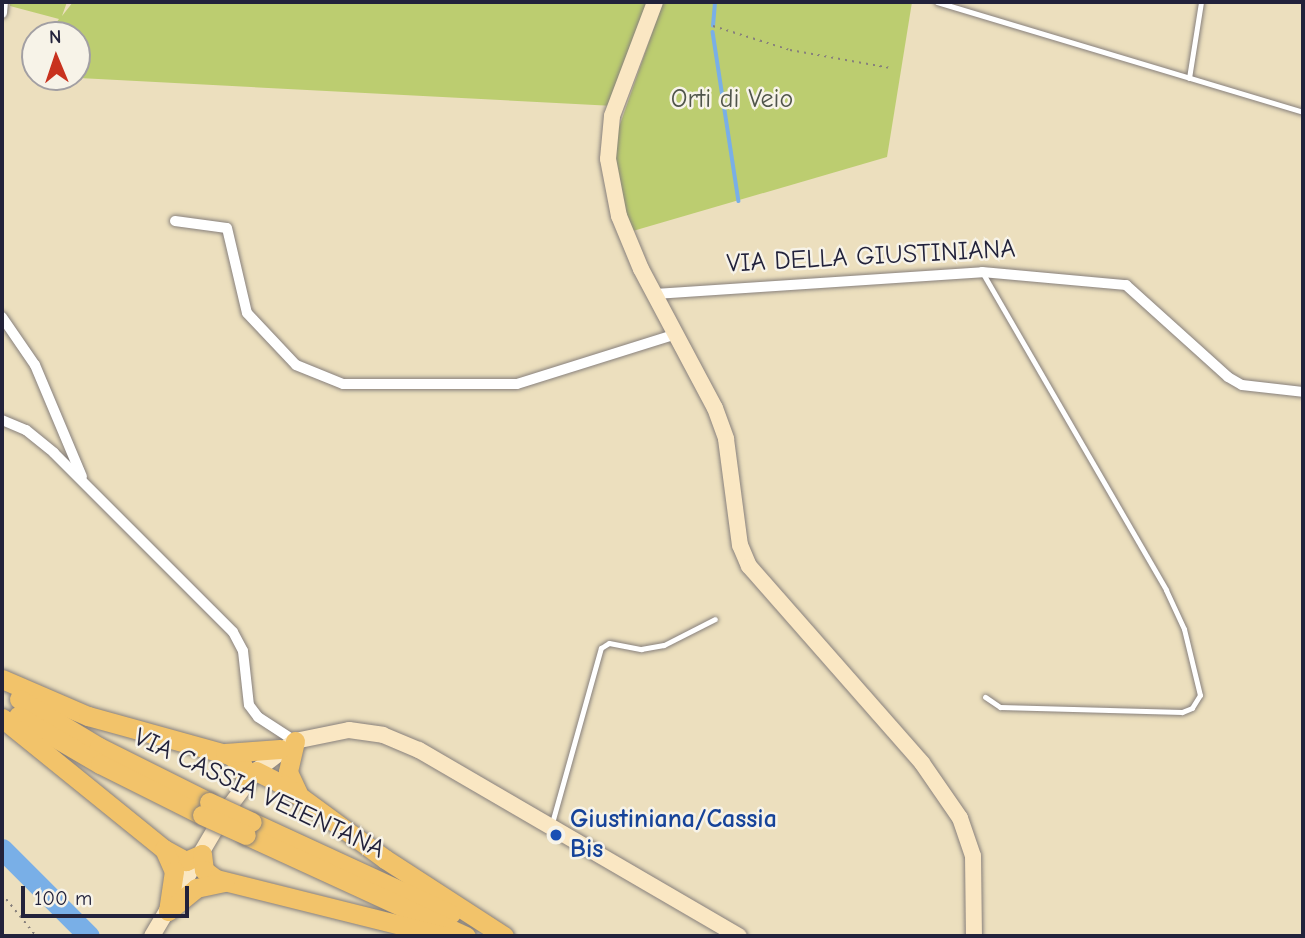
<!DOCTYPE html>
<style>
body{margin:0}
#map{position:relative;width:1305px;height:938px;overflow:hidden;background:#ecdfbe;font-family:"Comic Neue",sans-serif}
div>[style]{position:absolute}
.green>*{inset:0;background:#bccd70}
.stream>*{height:3.5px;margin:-1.75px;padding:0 1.75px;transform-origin:1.75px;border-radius:1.75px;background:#79afe7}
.river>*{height:21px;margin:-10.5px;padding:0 10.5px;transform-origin:10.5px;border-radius:10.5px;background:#79afe7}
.path>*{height:2px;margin-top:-1px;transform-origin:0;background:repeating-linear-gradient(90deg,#87807c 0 2px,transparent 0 7px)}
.roads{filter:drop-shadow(0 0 2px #87807c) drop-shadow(0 0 2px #87807c)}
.lane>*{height:5px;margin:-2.5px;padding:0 2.5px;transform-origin:2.5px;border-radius:2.5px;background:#fff}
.street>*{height:10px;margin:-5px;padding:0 5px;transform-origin:5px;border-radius:5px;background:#fff}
.secondary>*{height:16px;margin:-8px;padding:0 8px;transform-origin:8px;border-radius:8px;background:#fae7c3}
.highway>*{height:19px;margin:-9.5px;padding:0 9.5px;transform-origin:9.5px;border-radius:9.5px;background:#f2c36a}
.bridges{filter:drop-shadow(0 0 2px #87807c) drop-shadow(0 0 2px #87807c)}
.highway-bridge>*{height:19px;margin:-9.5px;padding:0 9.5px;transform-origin:9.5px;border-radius:9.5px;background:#f2c36a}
.dots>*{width:19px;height:19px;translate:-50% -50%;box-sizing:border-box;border:4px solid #f7f3e8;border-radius:50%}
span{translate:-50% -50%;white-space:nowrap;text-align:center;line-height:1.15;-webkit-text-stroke:5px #f7f3e8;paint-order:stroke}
.park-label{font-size:26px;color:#50554b}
.street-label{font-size:26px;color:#22223b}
.transit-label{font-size:26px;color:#164399;font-weight:700}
.left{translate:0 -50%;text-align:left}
.frame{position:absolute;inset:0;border:4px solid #22223b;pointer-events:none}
.north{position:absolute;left:21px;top:21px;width:70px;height:70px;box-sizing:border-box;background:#f7f3e8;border:2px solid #a29fa3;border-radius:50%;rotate:358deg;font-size:19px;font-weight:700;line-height:28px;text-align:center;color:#22223b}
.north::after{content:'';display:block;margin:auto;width:24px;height:32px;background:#c8321e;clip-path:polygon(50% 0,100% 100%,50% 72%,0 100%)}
.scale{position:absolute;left:21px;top:886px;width:168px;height:32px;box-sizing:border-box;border:4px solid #22223b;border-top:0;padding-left:9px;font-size:21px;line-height:24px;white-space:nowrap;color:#22223b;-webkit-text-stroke:5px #f7f3e8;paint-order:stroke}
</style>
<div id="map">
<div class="green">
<i style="clip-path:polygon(10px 2px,67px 2px,62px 16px,73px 2px,649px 2px,614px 106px,60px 77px,77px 77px,77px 35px,47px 35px,59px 19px,10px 6px)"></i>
<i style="clip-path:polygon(663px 2px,912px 2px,887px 157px,626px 233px,615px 180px,617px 133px)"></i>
</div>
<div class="stream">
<i style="left:713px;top:26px;width:24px;rotate:-85deg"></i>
<i style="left:713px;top:32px;width:171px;rotate:81.3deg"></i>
</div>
<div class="river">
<i style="left:2px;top:849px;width:123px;rotate:45deg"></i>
</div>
<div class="path">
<i style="left:713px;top:26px;width:81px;rotate:17.3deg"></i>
<i style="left:790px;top:50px;width:102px;rotate:10.2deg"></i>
<i style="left:2px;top:894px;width:54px;rotate:51deg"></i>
</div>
<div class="roads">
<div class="lane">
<i style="left:937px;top:2px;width:382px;rotate:16.7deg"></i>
<i style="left:1189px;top:78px;width:77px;rotate:-81deg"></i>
<i style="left:982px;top:272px;width:367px;rotate:59.9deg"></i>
<i style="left:1166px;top:590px;width:43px;rotate:65.2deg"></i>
<i style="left:1184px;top:629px;width:68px;rotate:76.4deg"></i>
<i style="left:1200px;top:695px;width:15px;rotate:122deg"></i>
<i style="left:1192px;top:708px;width:11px;rotate:158deg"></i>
<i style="left:1182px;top:712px;width:182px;rotate:-178.4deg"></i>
<i style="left:1000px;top:707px;width:18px;rotate:-146deg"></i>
<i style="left:552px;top:823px;width:182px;rotate:-74.4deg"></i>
<i style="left:601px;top:648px;width:9px;rotate:-32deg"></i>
<i style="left:609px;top:643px;width:33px;rotate:11deg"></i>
<i style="left:641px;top:649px;width:23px;rotate:-10deg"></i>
<i style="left:664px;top:645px;width:57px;rotate:-27deg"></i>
</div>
<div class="street">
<i style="left:2px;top:13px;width:11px;rotate:-85deg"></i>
<i style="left:175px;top:221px;width:52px;rotate:7.7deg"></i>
<i style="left:227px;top:228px;width:87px;rotate:76.8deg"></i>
<i style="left:247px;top:313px;width:71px;rotate:46.7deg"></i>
<i style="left:296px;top:365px;width:51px;rotate:22deg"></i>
<i style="left:343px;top:384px;width:174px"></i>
<i style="left:517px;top:384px;width:168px;rotate:-17.4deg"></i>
<i style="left:655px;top:294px;width:328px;rotate:-3.8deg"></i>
<i style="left:982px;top:272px;width:145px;rotate:5.2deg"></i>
<i style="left:1126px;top:285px;width:137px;rotate:42deg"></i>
<i style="left:1228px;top:377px;width:16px;rotate:30deg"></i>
<i style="left:1242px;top:385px;width:61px;rotate:6.5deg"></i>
<i style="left:2px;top:317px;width:58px;rotate:55.5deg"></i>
<i style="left:35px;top:365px;width:121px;rotate:67.2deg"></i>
<i style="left:2px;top:420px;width:26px;rotate:23deg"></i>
<i style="left:26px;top:430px;width:36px;rotate:39deg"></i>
<i style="left:54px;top:453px;width:253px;rotate:45deg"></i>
<i style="left:233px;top:632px;width:21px;rotate:62deg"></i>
<i style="left:243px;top:651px;width:54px;rotate:83.7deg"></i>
<i style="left:249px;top:705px;width:15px;rotate:53deg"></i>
<i style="left:258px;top:717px;width:44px;rotate:33deg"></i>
</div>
<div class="secondary">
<i style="left:655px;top:2px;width:122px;rotate:110.7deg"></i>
<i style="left:612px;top:116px;width:43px;rotate:95.3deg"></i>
<i style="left:608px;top:159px;width:58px;rotate:79.1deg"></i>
<i style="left:619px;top:216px;width:57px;rotate:67.5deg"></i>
<i style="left:641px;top:269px;width:157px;rotate:62deg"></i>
<i style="left:715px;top:408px;width:33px;rotate:70deg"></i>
<i style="left:726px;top:439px;width:107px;rotate:82.5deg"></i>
<i style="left:740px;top:545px;width:23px;rotate:67deg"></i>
<i style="left:749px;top:566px;width:262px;rotate:48.7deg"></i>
<i style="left:922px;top:763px;width:67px;rotate:55.4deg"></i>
<i style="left:960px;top:818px;width:40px;rotate:71.1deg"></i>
<i style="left:973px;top:856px;width:80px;rotate:89.3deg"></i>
<i style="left:152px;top:936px;width:145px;rotate:-59.4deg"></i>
<i style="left:226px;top:811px;width:50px;rotate:-53.1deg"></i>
<i style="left:256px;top:771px;width:49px;rotate:-37.6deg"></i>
<i style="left:295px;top:741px;width:55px;rotate:-11.5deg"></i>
<i style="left:349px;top:730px;width:34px;rotate:8deg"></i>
<i style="left:383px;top:735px;width:39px;rotate:23deg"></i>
<i style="left:419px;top:750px;width:370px;rotate:30.2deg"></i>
</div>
<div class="highway">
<i style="left:2px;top:679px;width:94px;rotate:23.3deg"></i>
<i style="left:88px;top:716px;width:147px;rotate:15.4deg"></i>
<i style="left:230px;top:755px;width:17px;rotate:40deg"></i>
<i style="left:243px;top:766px;width:17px;rotate:80deg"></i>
<i style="left:19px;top:699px;width:93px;rotate:31deg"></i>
<i style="left:99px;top:747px;width:123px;rotate:26.6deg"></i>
<i style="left:18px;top:716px;width:95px;rotate:30.3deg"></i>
<i style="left:100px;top:764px;width:114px;rotate:26.6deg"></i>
<i style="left:2px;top:718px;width:208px;rotate:39deg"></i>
<i style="left:164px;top:849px;width:25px;rotate:29deg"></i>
<i style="left:186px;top:861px;width:17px;rotate:-24deg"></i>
<i style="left:295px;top:741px;width:32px;rotate:103deg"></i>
<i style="left:288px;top:772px;width:23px;rotate:65deg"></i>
<i style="left:225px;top:753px;width:55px;rotate:-4.2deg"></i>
<i style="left:256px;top:771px;width:31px;rotate:27deg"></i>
<i style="left:284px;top:785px;width:125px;rotate:36.2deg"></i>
<i style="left:385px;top:859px;width:142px;rotate:32.9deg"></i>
<i style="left:252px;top:822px;width:219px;rotate:24.8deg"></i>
<i style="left:246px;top:835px;width:242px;rotate:24.7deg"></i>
<i style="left:164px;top:849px;width:24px;rotate:66deg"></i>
<i style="left:174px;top:871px;width:40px;rotate:98.5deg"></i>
<i style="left:202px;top:854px;width:16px;rotate:83deg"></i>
<i style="left:204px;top:870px;width:15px;rotate:37deg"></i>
<i style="left:216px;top:879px;width:236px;rotate:14deg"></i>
<i style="left:168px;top:911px;width:36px;rotate:-39deg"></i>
<i style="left:196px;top:888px;width:29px;rotate:-12deg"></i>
</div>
</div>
<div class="bridges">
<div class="highway-bridge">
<i style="left:209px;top:802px;width:47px;rotate:24.9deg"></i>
<i style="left:202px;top:815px;width:48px;rotate:24.4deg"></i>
</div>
</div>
<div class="dots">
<i style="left:556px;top:835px;background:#1a4fb4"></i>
</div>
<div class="park-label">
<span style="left:732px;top:100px">Orti di Veio</span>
</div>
<div class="street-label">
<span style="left:871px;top:257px;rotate:-3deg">VIA DELLA GIUSTINIANA</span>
<span style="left:259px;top:794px;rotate:25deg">VIA CASSIA VEIENTANA</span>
</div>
<div class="transit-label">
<span class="left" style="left:570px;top:835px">Giustiniana/Cassia<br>Bis</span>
</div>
<div class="frame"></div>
<div class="north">N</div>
<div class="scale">100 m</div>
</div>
